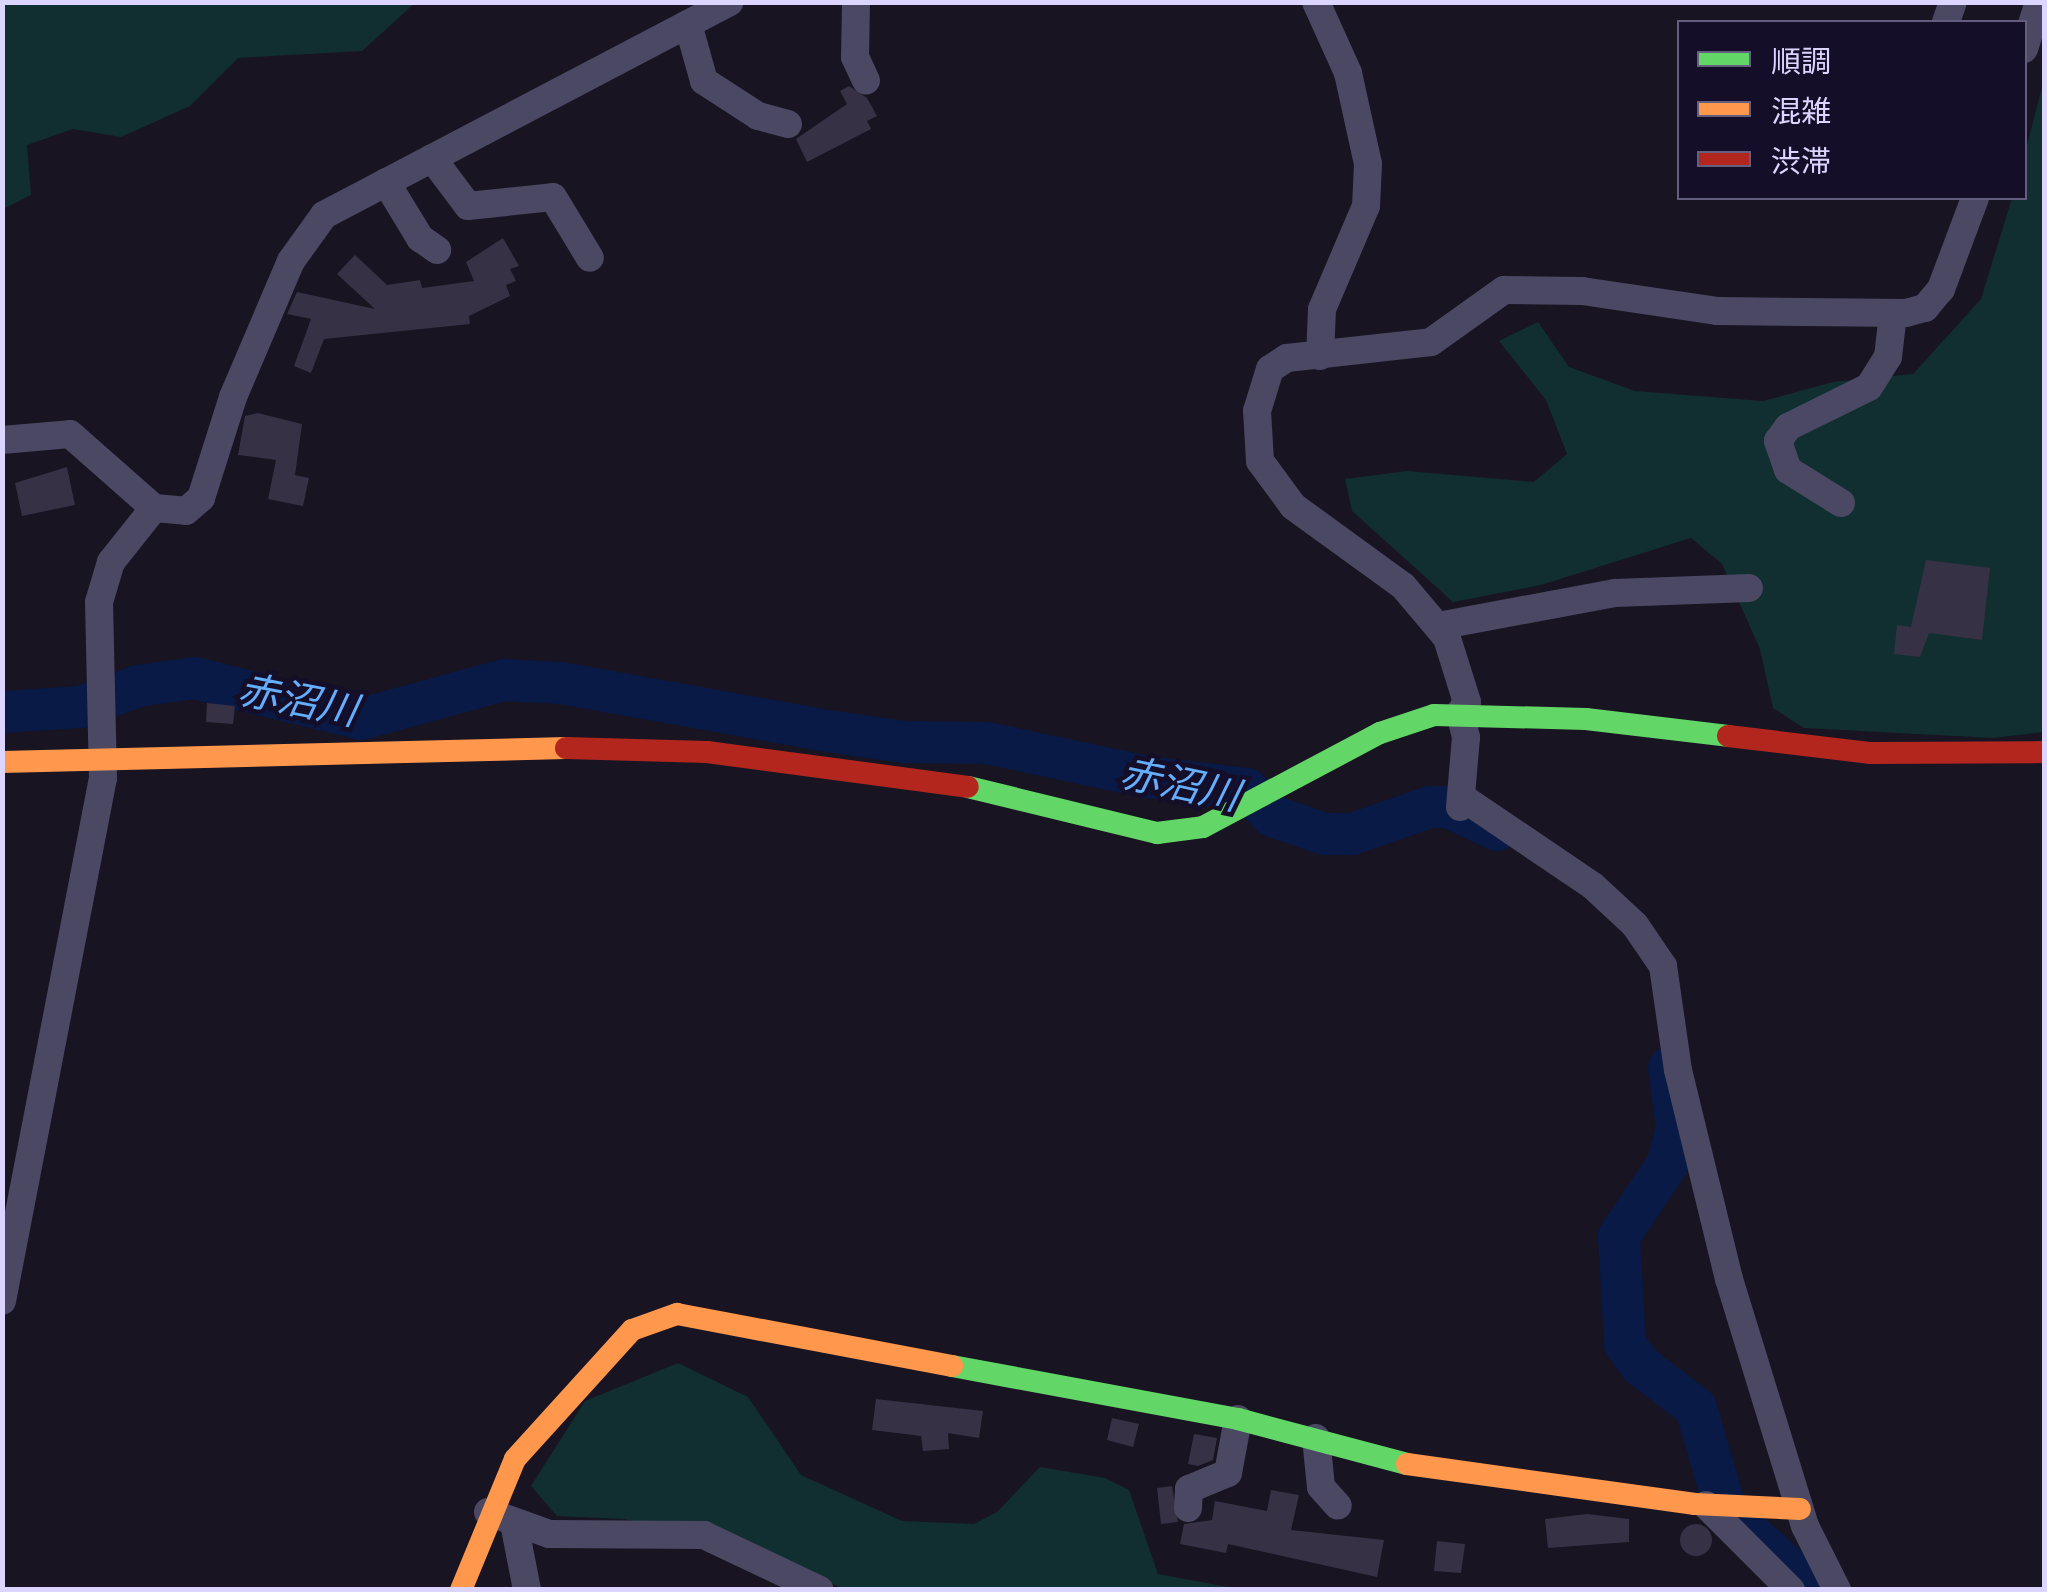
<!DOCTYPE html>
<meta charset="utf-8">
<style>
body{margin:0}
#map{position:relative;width:2047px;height:1592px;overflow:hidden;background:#181422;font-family:Figtree,"Noto Sans JP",sans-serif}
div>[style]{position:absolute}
.green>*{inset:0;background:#112e30}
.river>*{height:42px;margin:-21px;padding:0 21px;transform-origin:21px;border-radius:21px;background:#081a45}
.building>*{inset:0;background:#363144}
.round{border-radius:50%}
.street>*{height:28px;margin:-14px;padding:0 14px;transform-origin:14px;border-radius:14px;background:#4a4863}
.fast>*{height:22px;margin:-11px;padding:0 11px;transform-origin:11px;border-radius:11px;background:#63d668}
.slow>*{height:22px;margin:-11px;padding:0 11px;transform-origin:11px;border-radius:11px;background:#ff974d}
.jam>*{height:22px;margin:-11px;padding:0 11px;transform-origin:11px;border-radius:11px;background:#b3261e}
span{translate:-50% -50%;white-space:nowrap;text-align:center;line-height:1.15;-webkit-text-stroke:9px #140e28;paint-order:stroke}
.water-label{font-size:40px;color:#63aeff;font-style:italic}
.frame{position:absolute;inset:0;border:5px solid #dcd5ff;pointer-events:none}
.legend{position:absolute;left:1677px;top:20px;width:350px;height:180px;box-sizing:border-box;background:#140e28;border:2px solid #645e7e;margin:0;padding:12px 18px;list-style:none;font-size:30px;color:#dcd5ff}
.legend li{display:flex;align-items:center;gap:20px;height:50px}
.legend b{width:50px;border:2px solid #645e7e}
</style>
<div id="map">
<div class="green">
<i style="clip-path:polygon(3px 2px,415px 2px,415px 3px,362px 51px,238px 58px,190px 106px,121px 137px,73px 129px,27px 145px,31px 195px,3px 209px)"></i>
<i style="clip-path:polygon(2044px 79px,2044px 732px,1993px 738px,1804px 728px,1773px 708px,1760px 649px,1722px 564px,1691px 538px,1541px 585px,1453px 602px,1352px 511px,1345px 479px,1407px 471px,1534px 482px,1567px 454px,1546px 400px,1499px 341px,1538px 322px,1569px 367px,1635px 391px,1763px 401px,1833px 382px,1913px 374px,1981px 299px,2012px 198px,2024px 198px,2025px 153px)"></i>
<i style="clip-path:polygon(678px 1363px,748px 1397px,801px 1475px,902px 1521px,974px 1524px,997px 1512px,1040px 1467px,1105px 1478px,1129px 1490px,1158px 1574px,1239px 1589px,843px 1589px,744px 1539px,622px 1519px,557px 1516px,531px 1486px,585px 1401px)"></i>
</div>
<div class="river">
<i style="left:2px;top:712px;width:79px;rotate:-3.6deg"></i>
<i style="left:81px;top:707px;width:61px;rotate:-20.2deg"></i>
<i style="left:138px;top:686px;width:57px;rotate:-8.1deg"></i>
<i style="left:194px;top:678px;width:173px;rotate:13.7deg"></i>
<i style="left:362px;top:719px;width:147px;rotate:-15.4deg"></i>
<i style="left:504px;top:680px;width:57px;rotate:3deg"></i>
<i style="left:561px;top:683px;width:264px;rotate:10.2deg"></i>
<i style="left:821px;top:730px;width:84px;rotate:8.2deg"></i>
<i style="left:904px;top:742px;width:83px;rotate:0.7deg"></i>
<i style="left:987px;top:743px;width:164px;rotate:12deg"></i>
<i style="left:1147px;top:777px;width:101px;rotate:6.8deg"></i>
<i style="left:1247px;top:789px;width:37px;rotate:47deg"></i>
<i style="left:1272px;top:816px;width:56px;rotate:18.8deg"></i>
<i style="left:1325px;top:834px;width:27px"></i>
<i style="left:1352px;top:834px;width:83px;rotate:-19.1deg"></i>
<i style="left:1430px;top:807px;width:18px"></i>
<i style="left:1448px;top:807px;width:54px;rotate:25.1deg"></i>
<i style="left:1669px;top:1068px;width:61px;rotate:82.4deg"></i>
<i style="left:1677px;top:1128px;width:38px;rotate:105deg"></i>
<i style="left:1667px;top:1165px;width:86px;rotate:124.1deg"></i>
<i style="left:1619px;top:1236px;width:108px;rotate:86.8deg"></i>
<i style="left:1625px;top:1344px;width:26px;rotate:54deg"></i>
<i style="left:1640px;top:1365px;width:71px;rotate:37.5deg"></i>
<i style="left:1696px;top:1408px;width:97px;rotate:73.8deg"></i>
<i style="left:1723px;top:1501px;width:29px;rotate:54deg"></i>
<i style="left:1740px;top:1524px;width:98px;rotate:42.1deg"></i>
</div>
<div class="building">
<i style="clip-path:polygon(849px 86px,867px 98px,877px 116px,867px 121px,871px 129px,807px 162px,796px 139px,847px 104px,840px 91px)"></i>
<i style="clip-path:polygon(503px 238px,519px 266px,510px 269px,516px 281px,506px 285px,510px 296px,469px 316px,470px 324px,324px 339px,311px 373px,294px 366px,311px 319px,287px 314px,297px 292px,375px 309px,337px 274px,355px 255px,387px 285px,420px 280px,422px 288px,474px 281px,466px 262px)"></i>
<i style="clip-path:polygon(258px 413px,302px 424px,295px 475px,309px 478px,303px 506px,268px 499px,276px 460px,238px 455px,245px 416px)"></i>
<i style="clip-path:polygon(67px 467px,75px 505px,22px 516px,15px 483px)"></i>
<i style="clip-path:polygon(1926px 560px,1990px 568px,1982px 640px,1929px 633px,1920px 657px,1894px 654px,1897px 625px,1911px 627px)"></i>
<i style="clip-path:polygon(207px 703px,235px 706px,233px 724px,206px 722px)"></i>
<i style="clip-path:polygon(876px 1399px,983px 1411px,979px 1438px,948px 1433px,949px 1449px,923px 1451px,921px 1436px,872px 1430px)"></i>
<i style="clip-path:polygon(1112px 1418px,1139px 1424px,1133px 1447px,1107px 1440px)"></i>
<i style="clip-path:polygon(1194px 1434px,1217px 1438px,1213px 1460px,1198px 1466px,1188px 1464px)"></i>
<i style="clip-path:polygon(1172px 1486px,1178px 1522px,1161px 1524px,1157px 1488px)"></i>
<i style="clip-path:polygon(1271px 1490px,1299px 1495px,1291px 1530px,1384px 1540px,1377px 1577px,1228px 1544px,1226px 1553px,1180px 1544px,1184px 1524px,1212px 1520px,1215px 1501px,1267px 1511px)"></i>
<i style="clip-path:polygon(1587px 1514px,1629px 1519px,1629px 1542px,1548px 1548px,1545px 1519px)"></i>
<i class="round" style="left:1680px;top:1524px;width:32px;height:32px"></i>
<i style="clip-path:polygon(1437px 1541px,1465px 1544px,1461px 1573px,1434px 1571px)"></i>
</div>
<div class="street">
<i style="left:856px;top:2px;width:55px;rotate:91deg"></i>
<i style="left:855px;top:57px;width:26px;rotate:65deg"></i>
<i style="left:1316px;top:2px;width:78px;rotate:65.7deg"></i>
<i style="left:1348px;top:73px;width:93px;rotate:77.6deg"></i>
<i style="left:1368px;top:164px;width:42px;rotate:92.7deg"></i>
<i style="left:1366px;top:206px;width:112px;rotate:113.1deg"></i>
<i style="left:1322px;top:309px;width:47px;rotate:92.4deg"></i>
<i style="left:1946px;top:22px;width:21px;rotate:-71deg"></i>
<i style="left:688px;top:24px;width:59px;rotate:74.3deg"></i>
<i style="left:704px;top:81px;width:64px;rotate:32.9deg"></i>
<i style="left:758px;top:116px;width:31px;rotate:15deg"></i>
<i style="left:2024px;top:49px;width:49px;rotate:-72.3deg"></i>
<i style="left:432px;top:158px;width:60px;rotate:53.1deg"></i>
<i style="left:468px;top:206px;width:85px;rotate:-6deg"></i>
<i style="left:553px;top:197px;width:71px;rotate:58.8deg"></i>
<i style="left:386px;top:182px;width:66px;rotate:58.7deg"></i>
<i style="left:420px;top:238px;width:21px;rotate:35deg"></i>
<i style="left:2px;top:440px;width:68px;rotate:-5deg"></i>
<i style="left:70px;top:434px;width:112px;rotate:41.4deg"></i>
<i style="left:154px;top:508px;width:32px;rotate:5deg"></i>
<i style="left:186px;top:511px;width:20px;rotate:-41deg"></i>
<i style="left:201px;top:498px;width:106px;rotate:-72.4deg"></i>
<i style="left:233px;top:397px;width:148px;rotate:-66.9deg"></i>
<i style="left:291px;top:261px;width:57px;rotate:-54.3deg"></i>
<i style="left:324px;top:215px;width:458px;rotate:-27.7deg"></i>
<i style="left:1841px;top:503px;width:62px;rotate:-148.1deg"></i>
<i style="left:1788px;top:470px;width:31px;rotate:-109deg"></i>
<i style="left:1778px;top:441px;width:17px;rotate:-54deg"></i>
<i style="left:1788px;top:427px;width:90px;rotate:-26.3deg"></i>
<i style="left:1869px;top:387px;width:36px;rotate:-58deg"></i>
<i style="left:1888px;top:357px;width:43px;rotate:-83.4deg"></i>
<i style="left:1438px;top:626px;width:180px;rotate:-10.6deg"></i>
<i style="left:1615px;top:593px;width:134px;rotate:-2.1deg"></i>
<i style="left:1466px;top:800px;width:153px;rotate:34.1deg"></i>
<i style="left:1593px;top:886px;width:57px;rotate:42.9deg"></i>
<i style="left:1635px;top:925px;width:50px;rotate:55.7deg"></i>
<i style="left:1663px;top:966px;width:105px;rotate:81.8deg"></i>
<i style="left:1678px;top:1070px;width:215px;rotate:76.3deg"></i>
<i style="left:1729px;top:1279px;width:258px;rotate:72.9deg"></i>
<i style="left:1805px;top:1526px;width:72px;rotate:63.4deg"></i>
<i style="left:1460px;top:807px;width:70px;rotate:-85.1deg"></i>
<i style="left:1466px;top:737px;width:25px;rotate:-104deg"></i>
<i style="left:1460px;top:713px;width:13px;rotate:-58deg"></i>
<i style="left:1467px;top:702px;width:67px;rotate:-107.4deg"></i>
<i style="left:1447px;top:638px;width:68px;rotate:-130.2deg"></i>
<i style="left:1403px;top:586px;width:136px;rotate:-144deg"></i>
<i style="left:1293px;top:506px;width:56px;rotate:-126.3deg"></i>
<i style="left:1260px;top:461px;width:50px;rotate:-93.4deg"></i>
<i style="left:1257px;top:411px;width:44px;rotate:-72.8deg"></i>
<i style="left:1270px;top:369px;width:20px;rotate:-33deg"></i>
<i style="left:1287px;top:358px;width:145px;rotate:-6.3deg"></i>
<i style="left:1431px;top:342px;width:90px;rotate:-35.5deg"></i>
<i style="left:1504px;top:290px;width:78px;rotate:0.7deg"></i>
<i style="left:1582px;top:291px;width:136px;rotate:8.4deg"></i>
<i style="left:1717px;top:311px;width:189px;rotate:0.6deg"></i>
<i style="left:1906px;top:313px;width:20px;rotate:-15deg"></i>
<i style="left:1925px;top:308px;width:25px;rotate:-50deg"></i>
<i style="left:1941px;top:289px;width:97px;rotate:-69.5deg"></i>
<i style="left:2px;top:1301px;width:533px;rotate:-79.07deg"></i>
<i style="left:103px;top:778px;width:176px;rotate:-91.3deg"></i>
<i style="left:99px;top:602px;width:42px;rotate:-73.3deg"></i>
<i style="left:111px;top:562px;width:69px;rotate:-51.5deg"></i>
<i style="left:1316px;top:1438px;width:49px;rotate:84.2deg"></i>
<i style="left:1321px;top:1487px;width:25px;rotate:48deg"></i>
<i style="left:1706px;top:1505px;width:120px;rotate:45deg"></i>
<i style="left:1188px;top:1508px;width:19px;rotate:-87deg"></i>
<i style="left:1189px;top:1489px;width:42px;rotate:-22.3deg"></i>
<i style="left:1228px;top:1473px;width:55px;rotate:-79.5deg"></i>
<i style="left:488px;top:1512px;width:65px;rotate:19.8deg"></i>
<i style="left:549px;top:1534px;width:155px;rotate:0.4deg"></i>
<i style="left:704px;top:1535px;width:128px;rotate:25.4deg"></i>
<i style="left:514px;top:1523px;width:68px;rotate:79deg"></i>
</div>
<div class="fast">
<i style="left:968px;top:787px;width:195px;rotate:13.7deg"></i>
<i style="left:1157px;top:833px;width:46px;rotate:-7.4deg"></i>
<i style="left:1203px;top:827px;width:200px;rotate:-28deg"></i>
<i style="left:1380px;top:733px;width:57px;rotate:-18.4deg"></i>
<i style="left:1434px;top:715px;width:152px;rotate:1.5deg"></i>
<i style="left:1586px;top:719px;width:143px;rotate:6.8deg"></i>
<i style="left:952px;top:1366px;width:291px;rotate:10.5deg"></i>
<i style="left:1238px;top:1419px;width:175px;rotate:14.9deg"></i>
</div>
<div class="slow">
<i style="left:2px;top:762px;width:564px;rotate:-1.42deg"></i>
<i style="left:1407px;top:1464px;width:291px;rotate:7.9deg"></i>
<i style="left:1695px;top:1504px;width:105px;rotate:2.7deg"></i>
<i style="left:461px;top:1590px;width:142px;rotate:-67.6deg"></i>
<i style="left:515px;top:1459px;width:174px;rotate:-47.8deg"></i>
<i style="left:632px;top:1330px;width:48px;rotate:-19.6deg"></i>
<i style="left:677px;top:1314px;width:280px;rotate:10.7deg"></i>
</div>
<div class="jam">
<i style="left:1728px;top:736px;width:144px;rotate:6.8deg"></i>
<i style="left:1871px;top:753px;width:173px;rotate:-0.3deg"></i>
<i style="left:566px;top:748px;width:141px;rotate:1.6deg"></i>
<i style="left:707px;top:752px;width:263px;rotate:7.6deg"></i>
</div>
<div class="water-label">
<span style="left:298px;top:700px;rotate:11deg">赤沼川</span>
<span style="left:1180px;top:784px;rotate:12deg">赤沼川</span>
</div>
<div class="frame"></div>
<ul class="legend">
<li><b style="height:12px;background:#63d668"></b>順調</li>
<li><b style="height:12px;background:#ff974d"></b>混雑</li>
<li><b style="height:12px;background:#b3261e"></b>渋滞</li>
</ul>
</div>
